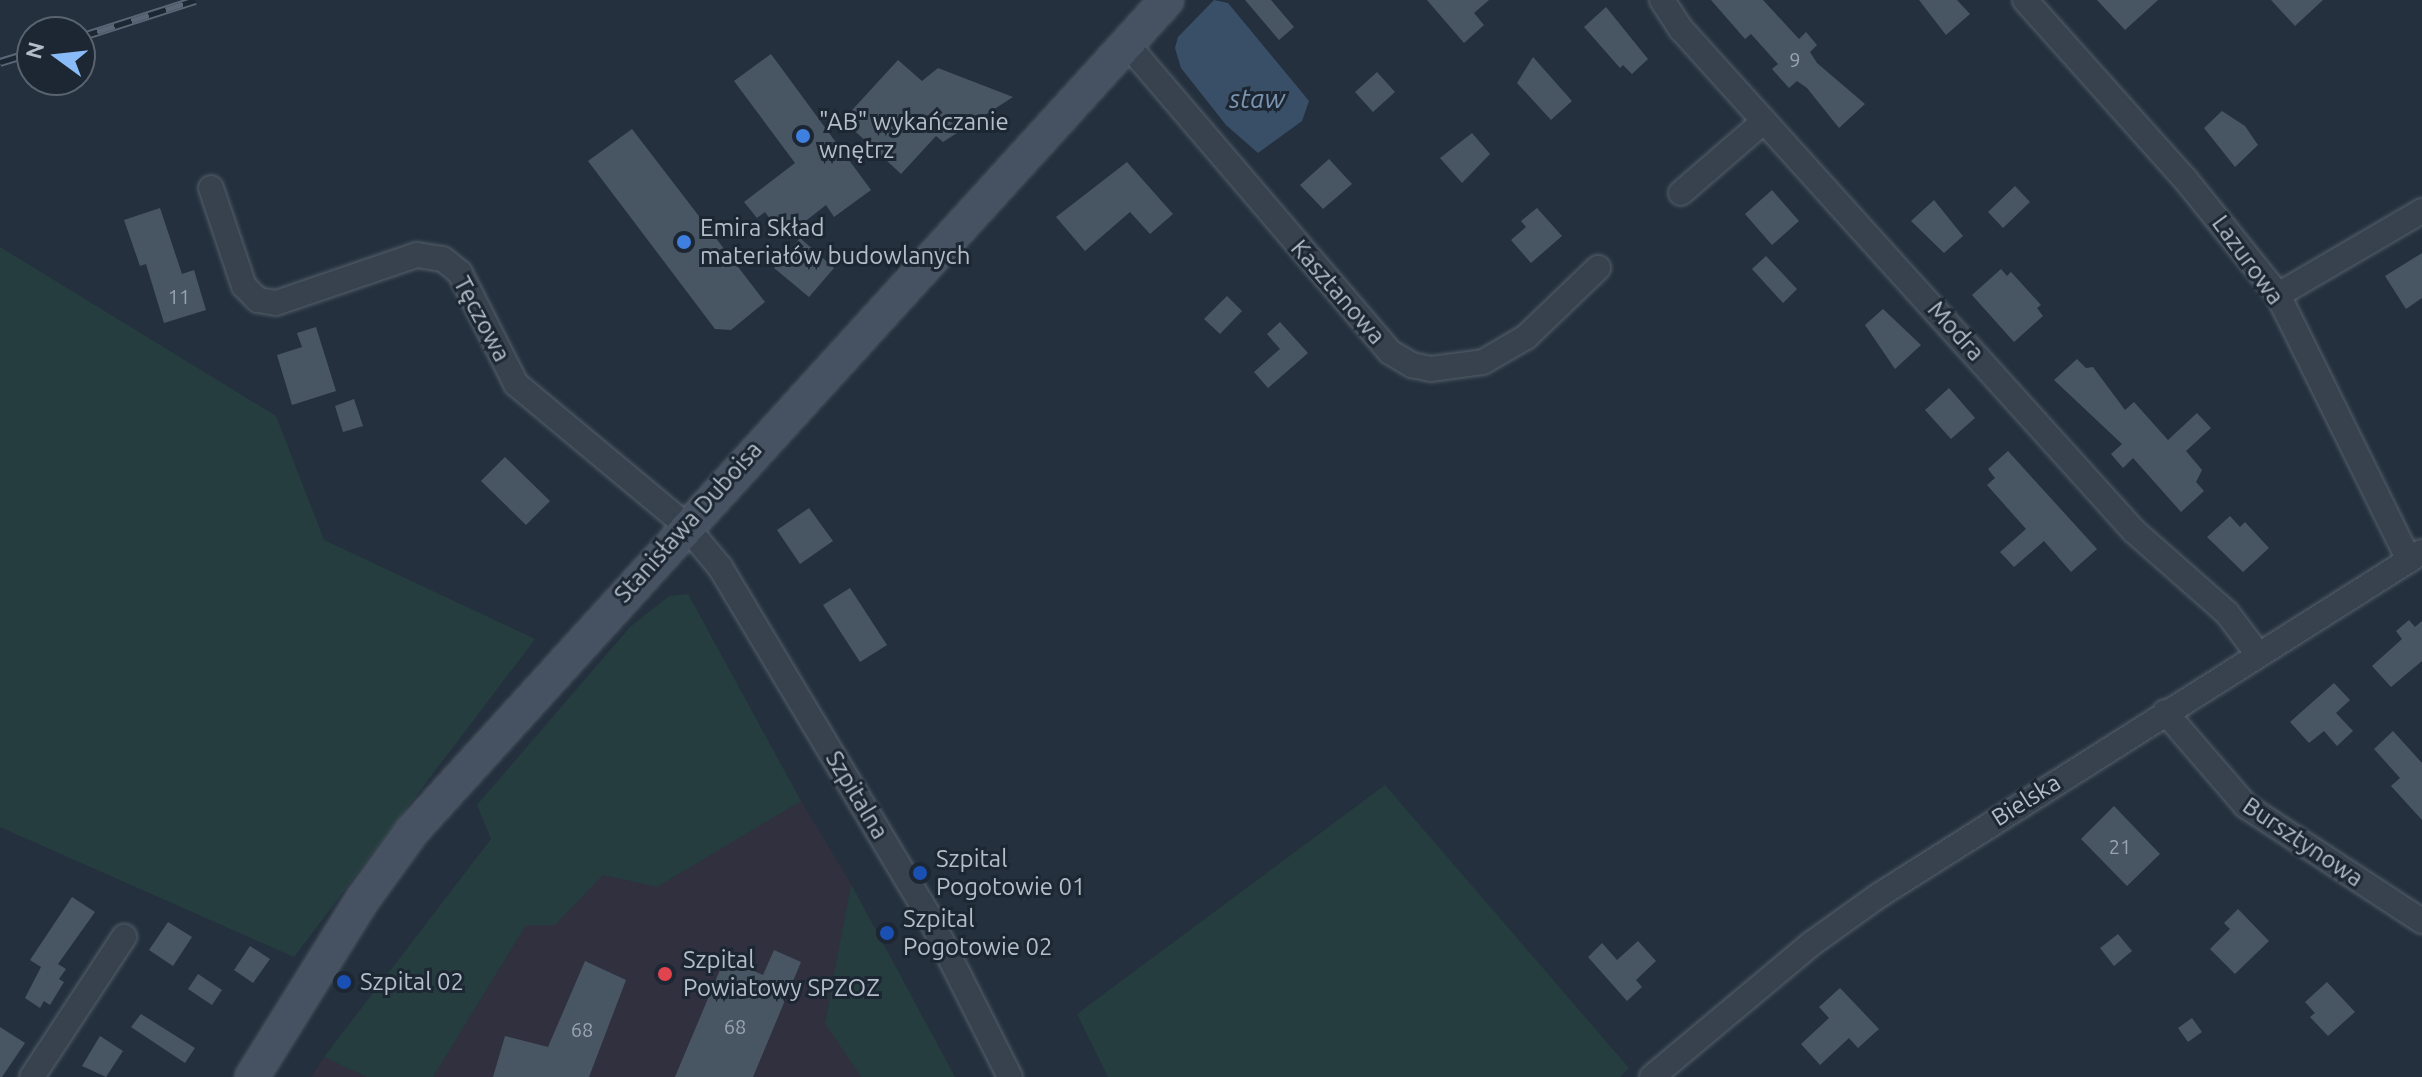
<!DOCTYPE html>
<meta charset="utf-8">
<style>
body{margin:0}
#map{position:relative;width:2422px;height:1077px;overflow:hidden;background:#24303e;font-family:Ubuntu,sans-serif}
div>[style]{position:absolute}
.medical>*{inset:0;background:#31303f}
.green>*{inset:0;background:#263d3f}
.water>*{inset:0;background:#394f67}
.building>*{inset:0;background:#485664}
.roads{filter:drop-shadow(0 0 2px #56606c) drop-shadow(0 0 2px #56606c)}
.street>*{height:24px;margin:-12px;padding:0 12px;transform-origin:12px;border-radius:12px;background:#38424e}
.secondary>*{height:32px;margin:-16px;padding:0 16px;transform-origin:16px;border-radius:16px;background:#465161}
.rail>*{height:9px;margin-top:-4.5px;transform-origin:0;background:repeating-linear-gradient(90deg,#1d2733 0 18px,#5a6675 0 36px);box-sizing:border-box;border-block:2px solid #5a6675}
.dots>*{width:22px;height:22px;translate:-50% -50%;box-sizing:border-box;border:4px solid #1d2733;border-radius:50%}
span{translate:-50% -50%;white-space:nowrap;text-align:center;line-height:1.15;-webkit-text-stroke:6px #1d2733;paint-order:stroke}
.number-label{font-size:20px;color:#98a3b0}
.number-label span{-webkit-text-stroke-width:0}
.poi-label{font-size:24px;color:#b3bdc9}
.left{translate:0 -50%;text-align:left}
.street-label{font-size:24px;color:#b3bdc9}
.water-label{font-size:26px;color:#7b95b1;font-style:italic}
.north{position:absolute;left:16px;top:16px;width:80px;height:80px;box-sizing:border-box;background:#1d2733;border:2px solid #59636f;border-radius:50%;rotate:285deg;font-size:22px;font-weight:700;line-height:32px;text-align:center;color:#b3bdc9}
.north::after{content:'';display:block;margin:auto;width:28px;height:36px;background:#89bbf8;clip-path:polygon(50% 0,100% 100%,50% 72%,0 100%)}
</style>
<div id="map">
<div class="medical">
<i style="clip-path:polygon(801px 801px,851px 884px,825px 1022px,861px 1077px,433px 1077px,526px 925px,555px 925px,603px 875px,657px 887px)"></i>
<i style="clip-path:polygon(324px 1057px,367px 1077px,311px 1077px)"></i>
</div>
<div class="green">
<i style="clip-path:polygon(0 247px,276px 416px,324px 540px,535px 639px,294px 957px,0 827px)"></i>
<i style="clip-path:polygon(688px 594px,801px 801px,657px 887px,603px 875px,555px 925px,526px 925px,433px 1077px,367px 1077px,324px 1057px,491px 839px,477px 805px,630px 627px,669px 596px)"></i>
<i style="clip-path:polygon(1385px 785px,1629px 1068px,1620px 1077px,1108px 1077px,1077px 1014px)"></i>
<i style="clip-path:polygon(851px 884px,955px 1077px,861px 1077px,825px 1023px)"></i>
</div>
<div class="water">
<i style="clip-path:polygon(1214px 0,1228px 3px,1309px 101px,1302px 121px,1258px 153px,1226px 125px,1181px 68px,1175px 48px,1178px 37px)"></i>
</div>
<div class="building">
<i style="clip-path:polygon(1245px 0,1271px 0,1294px 27px,1279px 40px)"></i>
<i style="clip-path:polygon(1427px 0,1489px 0,1474px 13px,1484px 25px,1464px 43px)"></i>
<i style="clip-path:polygon(1711px 0,1763px 0,1799px 39px,1806px 32px,1817px 45px,1810px 52px,1817px 63px,1865px 104px,1839px 128px,1807px 88px,1797px 81px,1789px 88px,1772px 69px,1778px 64px,1751px 34px,1745px 39px)"></i>
<i style="clip-path:polygon(1919px 0,1957px 0,1970px 14px,1946px 35px)"></i>
<i style="clip-path:polygon(2097px 0,2158px 0,2125px 30px)"></i>
<i style="clip-path:polygon(2271px 0,2323px 0,2295px 26px)"></i>
<i style="clip-path:polygon(1606px 7px,1648px 59px,1632px 74px,1623px 65px,1620px 68px,1584px 27px)"></i>
<i style="clip-path:polygon(771px 54px,871px 190px,834px 217px,826px 205px,784px 238px,765px 212px,757px 218px,744px 202px,795px 163px,734px 81px)"></i>
<i style="clip-path:polygon(1533px 57px,1572px 101px,1551px 120px,1517px 83px)"></i>
<i style="clip-path:polygon(898px 60px,922px 81px,938px 68px,1013px 97px,943px 142px,936px 136px,901px 174px,843px 120px)"></i>
<i style="clip-path:polygon(1377px 72px,1395px 92px,1373px 112px,1355px 92px)"></i>
<i style="clip-path:polygon(2222px 111px,2245px 126px,2258px 145px,2235px 167px,2204px 128px)"></i>
<i style="clip-path:polygon(632px 129px,765px 302px,731px 330px,715px 329px,588px 161px)"></i>
<i style="clip-path:polygon(1472px 133px,1490px 154px,1462px 183px,1440px 158px)"></i>
<i style="clip-path:polygon(1329px 159px,1352px 184px,1323px 209px,1300px 185px)"></i>
<i style="clip-path:polygon(1127px 162px,1173px 214px,1150px 234px,1130px 212px,1085px 251px,1056px 217px)"></i>
<i style="clip-path:polygon(2015px 186px,2030px 202px,2003px 228px,1988px 212px)"></i>
<i style="clip-path:polygon(1772px 190px,1799px 221px,1772px 245px,1745px 214px)"></i>
<i style="clip-path:polygon(1934px 200px,1963px 236px,1944px 253px,1911px 221px)"></i>
<i style="clip-path:polygon(160px 208px,182px 274px,194px 270px,206px 310px,164px 323px,146px 264px,140px 266px,124px 220px)"></i>
<i style="clip-path:polygon(1537px 208px,1562px 236px,1531px 263px,1511px 240px,1526px 227px,1521px 221px)"></i>
<i style="clip-path:polygon(800px 238px,834px 268px,809px 297px,774px 268px)"></i>
<i style="clip-path:polygon(2422px 253px,2422px 298px,2406px 309px,2385px 276px)"></i>
<i style="clip-path:polygon(1766px 256px,1797px 289px,1783px 303px,1752px 269px)"></i>
<i style="clip-path:polygon(2001px 269px,2007px 276px,2011px 272px,2041px 305px,2037px 308px,2043px 316px,2014px 342px,1972px 295px)"></i>
<i style="clip-path:polygon(1227px 296px,1242px 311px,1220px 334px,1204px 319px)"></i>
<i style="clip-path:polygon(1883px 309px,1921px 345px,1895px 369px,1865px 325px)"></i>
<i style="clip-path:polygon(1280px 322px,1308px 353px,1268px 388px,1254px 372px,1280px 349px,1267px 334px)"></i>
<i style="clip-path:polygon(316px 327px,336px 391px,292px 405px,277px 355px,302px 347px,297px 333px)"></i>
<i style="clip-path:polygon(2077px 359px,2086px 368px,2093px 367px,2125px 410px,2134px 402px,2168px 440px,2197px 413px,2211px 428px,2186px 451px,2202px 470px,2196px 482px,2204px 491px,2181px 512px,2133px 458px,2123px 468px,2111px 454px,2122px 444px,2054px 380px)"></i>
<i style="clip-path:polygon(1949px 388px,1975px 418px,1951px 439px,1925px 410px)"></i>
<i style="clip-path:polygon(354px 399px,363px 426px,343px 432px,335px 406px)"></i>
<i style="clip-path:polygon(2008px 451px,2097px 549px,2071px 572px,2044px 541px,2014px 567px,2000px 552px,2026px 529px,1987px 485px,1995px 478px,1988px 469px)"></i>
<i style="clip-path:polygon(505px 457px,550px 501px,526px 525px,481px 481px)"></i>
<i style="clip-path:polygon(809px 508px,833px 541px,800px 564px,777px 530px)"></i>
<i style="clip-path:polygon(2230px 516px,2240px 527px,2245px 522px,2269px 548px,2243px 572px,2207px 537px)"></i>
<i style="clip-path:polygon(850px 588px,887px 645px,860px 662px,823px 605px)"></i>
<i style="clip-path:polygon(2409px 620px,2415px 627px,2422px 621px,2422px 661px,2391px 687px,2372px 666px,2402px 639px,2396px 631px)"></i>
<i style="clip-path:polygon(2334px 683px,2350px 700px,2336px 713px,2353px 731px,2337px 746px,2324px 731px,2309px 743px,2290px 722px)"></i>
<i style="clip-path:polygon(2393px 731px,2422px 763px,2422px 820px,2391px 786px,2400px 778px,2374px 749px)"></i>
<i style="clip-path:polygon(2114px 806px,2160px 854px,2127px 886px,2081px 839px)"></i>
<i style="clip-path:polygon(72px 897px,95px 912px,58px 964px,66px 969px,59px 979px,64px 982px,50px 1005px,44px 1001px,40px 1008px,25px 998px,41px 967px,30px 960px)"></i>
<i style="clip-path:polygon(2238px 909px,2269px 941px,2235px 974px,2210px 949px,2230px 929px,2224px 923px)"></i>
<i style="clip-path:polygon(168px 922px,192px 937px,173px 966px,149px 950px)"></i>
<i style="clip-path:polygon(2118px 934px,2132px 951px,2114px 966px,2100px 948px)"></i>
<i style="clip-path:polygon(1638px 941px,1656px 961px,1636px 980px,1642px 987px,1627px 1001px,1588px 957px,1602px 943px,1617px 960px)"></i>
<i style="clip-path:polygon(250px 946px,270px 959px,253px 983px,234px 970px)"></i>
<i style="clip-path:polygon(774px 950px,801px 962px,753px 1077px,675px 1077px,725px 958px,763px 975px)"></i>
<i style="clip-path:polygon(585px 961px,626px 980px,589px 1077px,493px 1077px,505px 1036px,548px 1047px)"></i>
<i style="clip-path:polygon(198px 974px,222px 990px,212px 1005px,188px 989px)"></i>
<i style="clip-path:polygon(2327px 982px,2355px 1012px,2328px 1036px,2310px 1017px,2315px 1013px,2305px 1002px)"></i>
<i style="clip-path:polygon(1840px 988px,1879px 1029px,1858px 1048px,1849px 1038px,1820px 1065px,1801px 1044px,1829px 1018px,1819px 1007px)"></i>
<i style="clip-path:polygon(141px 1014px,195px 1048px,185px 1063px,131px 1027px)"></i>
<i style="clip-path:polygon(2192px 1018px,2202px 1032px,2188px 1042px,2178px 1028px)"></i>
<i style="clip-path:polygon(0 1027px,25px 1043px,2px 1077px,0 1077px)"></i>
<i style="clip-path:polygon(100px 1036px,123px 1051px,106px 1077px,82px 1066px)"></i>
</div>
<div class="roads">
<div class="street">
<i style="left:1662px;top:0;width:35px;rotate:57deg"></i>
<i style="left:1681px;top:29px;width:676px;rotate:47.94deg"></i>
<i style="left:2134px;top:531px;width:124px;rotate:41.4deg"></i>
<i style="left:2227px;top:613px;width:51px;rotate:52.9deg"></i>
<i style="left:2025px;top:0;width:241px;rotate:48.2deg"></i>
<i style="left:2186px;top:180px;width:147px;rotate:51.3deg"></i>
<i style="left:2278px;top:295px;width:296px;rotate:63.7deg"></i>
<i style="left:1127px;top:44px;width:405px;rotate:49.5deg"></i>
<i style="left:1390px;top:352px;width:26px;rotate:31deg"></i>
<i style="left:1412px;top:365px;width:19px;rotate:12deg"></i>
<i style="left:1431px;top:369px;width:52px;rotate:-7.7deg"></i>
<i style="left:1483px;top:362px;width:50px;rotate:-30.2deg"></i>
<i style="left:1526px;top:337px;width:100px;rotate:-43.8deg"></i>
<i style="left:211px;top:188px;width:103px;rotate:71.4deg"></i>
<i style="left:244px;top:286px;width:20px;rotate:45deg"></i>
<i style="left:258px;top:300px;width:18px;rotate:9deg"></i>
<i style="left:276px;top:303px;width:149px;rotate:-18.8deg"></i>
<i style="left:417px;top:255px;width:26px;rotate:9deg"></i>
<i style="left:443px;top:259px;width:22px;rotate:39deg"></i>
<i style="left:460px;top:273px;width:124px;rotate:63.2deg"></i>
<i style="left:516px;top:384px;width:220px;rotate:39.8deg"></i>
<i style="left:685px;top:525px;width:55px;rotate:50.2deg"></i>
<i style="left:720px;top:567px;width:411px;rotate:59.1deg"></i>
<i style="left:931px;top:920px;width:176px;rotate:63.3deg"></i>
<i style="left:1681px;top:193px;width:110px;rotate:-40.9deg"></i>
<i style="left:2278px;top:295px;width:167px;rotate:-30.3deg"></i>
<i style="left:2165px;top:712px;width:124px;rotate:49.2deg"></i>
<i style="left:2246px;top:806px;width:210px;rotate:33.2deg"></i>
<i style="left:32px;top:1077px;width:168px;rotate:-56.7deg"></i>
<i style="left:1652px;top:1077px;width:207px;rotate:-39.9deg"></i>
<i style="left:1811px;top:944px;width:82px;rotate:-35.6deg"></i>
<i style="left:1878px;top:896px;width:644px;rotate:-32.31deg"></i>
</div>
<div class="secondary">
<i style="left:252px;top:1077px;width:210px;rotate:-58.1deg"></i>
<i style="left:363px;top:899px;width:85px;rotate:-54.1deg"></i>
<i style="left:413px;top:830px;width:1121px;rotate:-47.75deg"></i>
</div>
</div>
<div class="rail">
<i style="left:80px;top:37px;width:121px;rotate:-17.8deg"></i>
<i style="left:0;top:62px;width:34px;rotate:-17deg"></i>
</div>
<div class="dots">
<i style="left:803px;top:136px;background:#3f7fe0"></i>
<i style="left:684px;top:242px;background:#3f7fe0"></i>
<i style="left:920px;top:873px;background:#1a4fb4"></i>
<i style="left:887px;top:933px;background:#1a4fb4"></i>
<i style="left:665px;top:974px;background:#e0444e"></i>
<i style="left:344px;top:982px;background:#1a4fb4"></i>
</div>
<div class="number-label">
<span style="left:1795px;top:59px">9</span>
<span style="left:179px;top:296px">11</span>
<span style="left:2120px;top:846px">21</span>
<span style="left:735px;top:1026px">68</span>
<span style="left:582px;top:1029px">68</span>
</div>
<div class="poi-label">
<span class="left" style="left:819px;top:136px">"AB" wykańczanie<br>wnętrz</span>
<span class="left" style="left:700px;top:242px">Emira Skład<br>materiałów budowlanych</span>
<span class="left" style="left:936px;top:873px">Szpital<br>Pogotowie 01</span>
<span class="left" style="left:903px;top:933px">Szpital<br>Pogotowie 02</span>
<span class="left" style="left:683px;top:974px">Szpital<br>Powiatowy SPZOZ</span>
<span class="left" style="left:360px;top:982px">Szpital 02</span>
</div>
<div class="street-label">
<span style="left:2248px;top:260px;rotate:54deg">Lazurowa</span>
<span style="left:1338px;top:292px;rotate:49deg">Kasztanowa</span>
<span style="left:482px;top:319px;rotate:62deg">Tęczowa</span>
<span style="left:1956px;top:331px;rotate:48deg">Modra</span>
<span style="left:688px;top:522px;rotate:-48deg">Stanisława Duboisa</span>
<span style="left:857px;top:795px;rotate:59deg">Szpitalna</span>
<span style="left:2026px;top:800px;rotate:-32deg">Bielska</span>
<span style="left:2303px;top:842px;rotate:34deg">Bursztynowa</span>
</div>
<div class="water-label">
<span style="left:1257px;top:99px">staw</span>
</div>
<div class="north">N</div>
</div>
